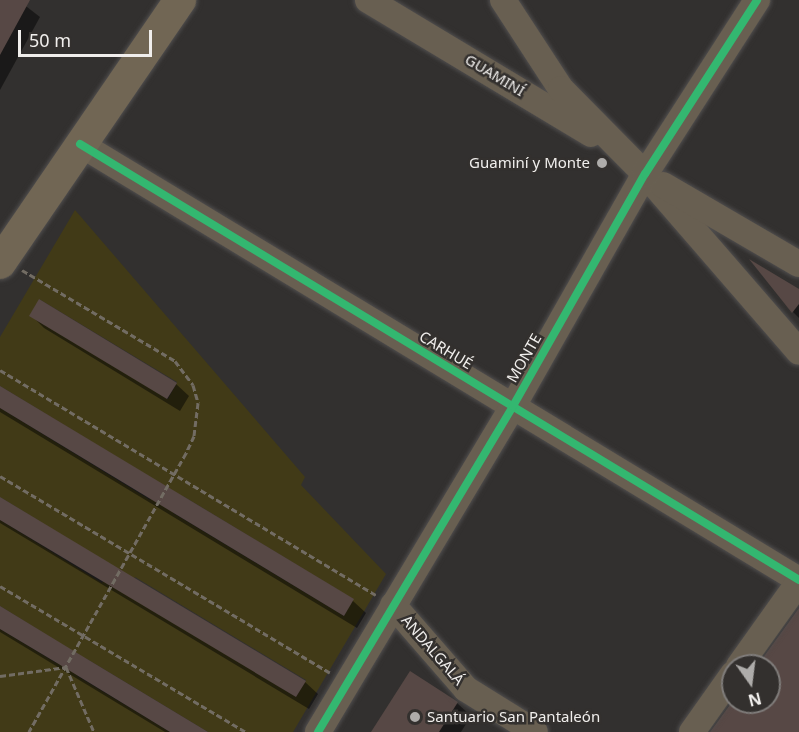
<!DOCTYPE html>
<meta charset="utf-8">
<style>
body{margin:0}
#map{position:relative;width:799px;height:732px;overflow:hidden;background:#32302f;font-family:"Noto Sans",sans-serif}
div>[style]{position:absolute}
.green>*{inset:0;background:#413a17}
.shadow>*{inset:0;background:#0007}
.building>*{inset:0;background:#574845}
.path>*{height:3px;margin-top:-1.5px;transform-origin:0;background:repeating-linear-gradient(90deg,#726c63 0 6px,transparent 0 9px)}
.roads{filter:drop-shadow(0 0 2px #504e4e) drop-shadow(0 0 2px #504e4e)}
.minor>*{height:26px;margin:-13px;padding:0 13px;transform-origin:13px;border-radius:13px;background:#685f51}
.major>*{height:32px;margin:-16px;padding:0 16px;transform-origin:16px;border-radius:16px;background:#716654}
.cycleway>*{height:8px;margin:-4px;padding:0 4px;transform-origin:4px;border-radius:4px;background:#33b770}
.dots>*{width:16px;height:16px;translate:-50% -50%;box-sizing:border-box;border:3px solid #33302e;border-radius:50%}
span{translate:-50% -50%;white-space:nowrap;text-align:center;line-height:1.15;-webkit-text-stroke:5px #33302e;paint-order:stroke}
.street-label{font-size:15px;color:#f0eeec}
.poi-label{font-size:15px;color:#f0eeec}
.right{translate:-100% -50%;text-align:right}
.left{translate:0 -50%;text-align:left}
.north{position:absolute;left:721px;top:654px;width:60px;height:60px;box-sizing:border-box;background:#33302e;border:2px solid #7f7c7a;border-radius:50%;rotate:166deg;font-size:16px;font-weight:700;line-height:24px;text-align:center;color:#f0eeec}
.north::after{content:'';display:block;margin:auto;width:21px;height:27px;background:#aeacaa;clip-path:polygon(50% 0,100% 100%,50% 72%,0 100%)}
.scale{position:absolute;left:18px;top:30px;width:134px;height:27px;box-sizing:border-box;border:3px solid #f0eeec;border-top:0;padding-left:8px;font-size:18px;line-height:21px;white-space:nowrap;color:#f0eeec;-webkit-text-stroke:4px #33302e;paint-order:stroke}
</style>
<div id="map">
<div class="green">
<i style="clip-path:polygon(evenodd,75px 210px,305px 477px,301px 485px,386px 574px,293px 732px,208px 732px,87px 659px,77px 676px,170px 732px,0 732px,0 629px,56px 663px,66px 647px,0 606px,0 520px,102px 583px,112px 566px,0 497px,0 408px,150px 500px,161px 484px,0 386px,0 337px,75px 210px,39px 299px,177px 382px,168px 399px,167px 399px,39px 299px,75px 210px,183px 496px,353px 599px,344px 616px,173px 513px,183px 496px,75px 210px,135px 577px,306px 680px,296px 697px,126px 593px,135px 577px)"></i>
</div>
<div class="shadow">
<i style="clip-path:polygon(0 0,18px 0,40px 17px,0 90px)"></i>
<i style="clip-path:polygon(799px 291px,799px 318px,793px 312px)"></i>
<i style="clip-path:polygon(31px 315px,176px 384px,189px 396px,180px 411px,44px 328px)"></i>
<i style="clip-path:polygon(0 387px,353px 601px,366px 613px,357px 628px,0 412px)"></i>
<i style="clip-path:polygon(0 498px,305px 682px,318px 694px,309px 709px,0 523px)"></i>
<i style="clip-path:polygon(0 607px,205px 732px,165px 732px,0 632px)"></i>
<i style="clip-path:polygon(410px 673px,457px 703px,471px 716px,461px 732px,373px 732px)"></i>
</div>
<div class="building">
<i style="clip-path:polygon(0 0,30px 0,0 55px)"></i>
<i style="clip-path:polygon(749px 259px,799px 289px,799px 304px,792px 313px)"></i>
<i style="clip-path:polygon(39px 299px,177px 383px,167px 399px,29px 316px)"></i>
<i style="clip-path:polygon(0 386px,354px 599px,344px 616px,0 408px)"></i>
<i style="clip-path:polygon(0 497px,306px 681px,296px 697px,0 520px)"></i>
<i style="clip-path:polygon(0 606px,87px 659px,208px 732px,170px 732px,57px 663px,0 629px)"></i>
<i style="clip-path:polygon(799px 608px,799px 732px,710px 732px,732px 702px,769px 702px,769px 666px,757px 666px)"></i>
<i style="clip-path:polygon(410px 671px,458px 702px,439px 732px,371px 732px)"></i>
</div>
<div class="path">
<i style="left:22px;top:270px;width:178px;rotate:30.7deg"></i>
<i style="left:175px;top:361px;width:30px;rotate:53deg"></i>
<i style="left:193px;top:385px;width:19px;rotate:74deg"></i>
<i style="left:198px;top:403px;width:33px;rotate:97deg"></i>
<i style="left:194px;top:436px;width:19px;rotate:115deg"></i>
<i style="left:186px;top:453px;width:320px;rotate:119.4deg"></i>
<i style="left:0;top:370px;width:438px;rotate:30.9deg"></i>
<i style="left:0;top:476px;width:384px;rotate:30.8deg"></i>
<i style="left:0;top:586px;width:286px;rotate:30.7deg"></i>
<i style="left:0;top:676px;width:67px;rotate:-7.8deg"></i>
<i style="left:66px;top:667px;width:71px;rotate:66.7deg"></i>
</div>
<div class="roads">
<div class="minor">
<i style="left:368px;top:0;width:260px;rotate:31deg"></i>
<i style="left:503px;top:0;width:106px;rotate:56.9deg"></i>
<i style="left:561px;top:89px;width:120px;rotate:45.3deg"></i>
<i style="left:645px;top:174px;width:235px;rotate:49.1deg"></i>
<i style="left:80px;top:144px;width:841px;rotate:31.23deg"></i>
<i style="left:663px;top:185px;width:157px;rotate:30.2deg"></i>
<i style="left:393px;top:605px;width:111px;rotate:49deg"></i>
<i style="left:466px;top:689px;width:81px;rotate:31.9deg"></i>
<i style="left:739px;top:666px;width:103px;rotate:-54.5deg"></i>
<i style="left:318px;top:732px;width:380px;rotate:-59.1deg"></i>
<i style="left:513px;top:406px;width:267px;rotate:-60.4deg"></i>
<i style="left:645px;top:174px;width:207px;rotate:-57.2deg"></i>
<i style="left:692px;top:732px;width:71px;rotate:-54.7deg"></i>
</div>
<div class="major">
<i style="left:0;top:263px;width:319px;rotate:-55.6deg"></i>
</div>
</div>
<div class="cycleway">
<i style="left:80px;top:144px;width:841px;rotate:31.23deg"></i>
<i style="left:318px;top:732px;width:380px;rotate:-59.1deg"></i>
<i style="left:513px;top:406px;width:267px;rotate:-60.4deg"></i>
<i style="left:645px;top:174px;width:207px;rotate:-57.2deg"></i>
</div>
<div class="dots">
<i style="left:602px;top:163px;background:#aeacaa"></i>
<i style="left:415px;top:717px;background:#aeacaa"></i>
</div>
<div class="street-label">
<span style="left:495px;top:75px;rotate:31deg">GUAMINÍ</span>
<span style="left:446px;top:350px;rotate:31deg">CARHUÉ</span>
<span style="left:524px;top:358px;rotate:-60deg">MONTE</span>
<span style="left:433px;top:650px;rotate:49deg">ANDALGALÁ</span>
</div>
<div class="poi-label">
<span class="right" style="left:590px;top:163px">Guaminí y Monte</span>
<span class="left" style="left:427px;top:717px">Santuario San Pantaleón</span>
</div>
<div class="north">N</div>
<div class="scale">50 m</div>
</div>
